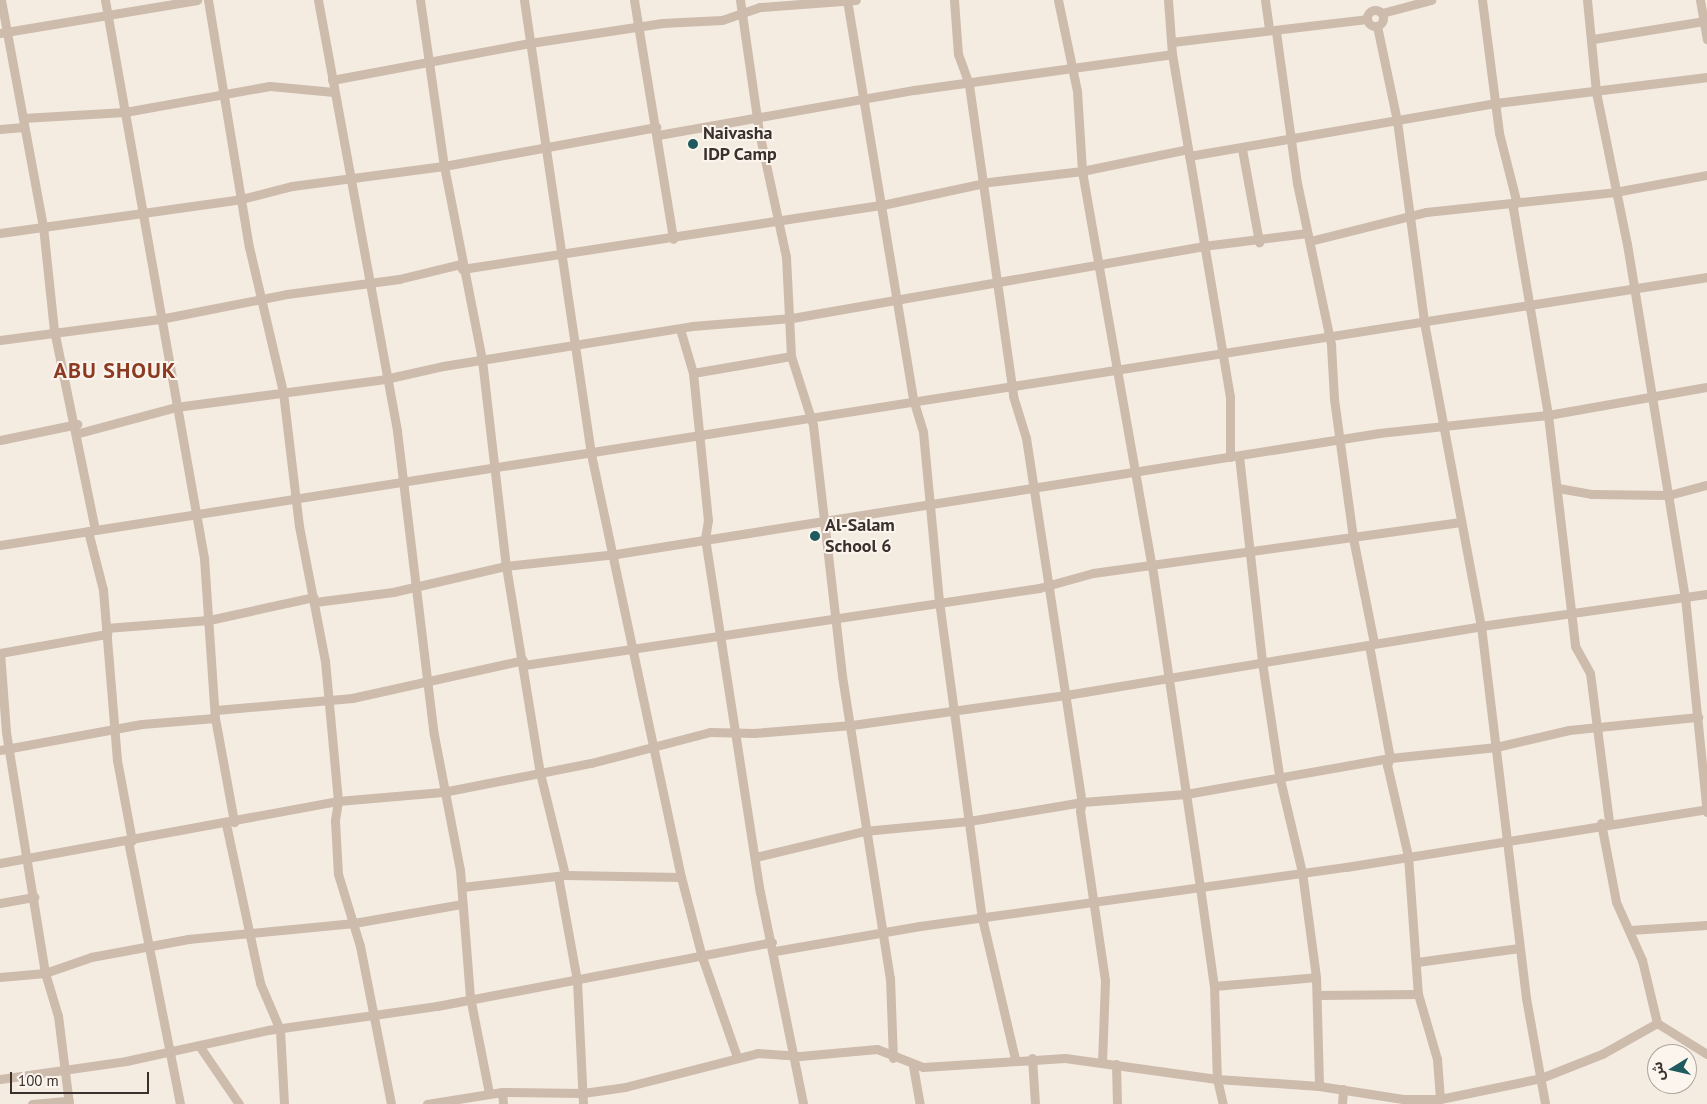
<!DOCTYPE html>
<meta charset="utf-8">
<style>
body{margin:0}
#map{position:relative;width:1707px;height:1104px;overflow:hidden;background:#f4ebe1;font-family:"PT Sans","Noto Sans Arabic",sans-serif}
div>[style]{position:absolute}
.minor>*{height:9px;margin:-4.5px;padding:0 4.5px;transform-origin:4.5px;border-radius:4.5px;background:#cdbbac}
.minor>.ring{margin:-4.5px;padding:0;box-sizing:content-box;background:none;border:9px solid #cdbbac;border-radius:50%}
.dots>*{width:14px;height:14px;translate:-50% -50%;box-sizing:border-box;border:2px solid #fbf5ee;border-radius:50%}
span{translate:-50% -50%;white-space:nowrap;text-align:center;line-height:1.15;-webkit-text-stroke:4px #fbf5ee;paint-order:stroke}
.poi-label{font-size:18px;color:#3b302b;font-weight:700}
.left{translate:0 -50%;text-align:left}
.district-label{font-size:22px;color:#8c3b22;font-weight:700;letter-spacing:1px}
.north{position:absolute;left:1647px;top:1044px;width:50px;height:50px;box-sizing:border-box;background:#fbf5ee;border:1px solid #aea6a0;border-radius:50%;rotate:261deg;font-size:14px;font-weight:700;line-height:20px;text-align:center;color:#3b302b}
.north::after{content:'';display:block;margin:auto;width:18px;height:22px;background:#1f5a5e;clip-path:polygon(50% 0,100% 100%,50% 72%,0 100%)}
.scale{position:absolute;left:10px;top:1072px;width:139px;height:22px;box-sizing:border-box;border:2px solid #3b302b;border-top:0;padding-left:6px;font-size:15px;line-height:18px;white-space:nowrap;color:#3b302b;-webkit-text-stroke:4px #fbf5ee;paint-order:stroke}
</style>
<div id="map">
<div class="minor">
<i style="left:1px;top:0;width:230px;rotate:79.5deg"></i>
<i style="left:43px;top:226px;width:105px;rotate:84deg"></i>
<i style="left:54px;top:330px;width:204px;rotate:78.4deg"></i>
<i style="left:105px;top:0;width:567px;rotate:79.94deg"></i>
<i style="left:204px;top:558px;width:160px;rotate:86.1deg"></i>
<i style="left:215px;top:718px;width:106px;rotate:79.6deg"></i>
<i style="left:208px;top:0;width:250px;rotate:80.6deg"></i>
<i style="left:249px;top:247px;width:149px;rotate:76.8deg"></i>
<i style="left:283px;top:392px;width:135px;rotate:83.2deg"></i>
<i style="left:299px;top:526px;width:137px;rotate:79.1deg"></i>
<i style="left:325px;top:661px;width:141px;rotate:84.7deg"></i>
<i style="left:338px;top:801px;width:20px;rotate:99deg"></i>
<i style="left:335px;top:821px;width:53px;rotate:86.8deg"></i>
<i style="left:338px;top:874px;width:75px;rotate:73deg"></i>
<i style="left:360px;top:946px;width:161px;rotate:78.9deg"></i>
<i style="left:318px;top:0;width:438px;rotate:79.6deg"></i>
<i style="left:397px;top:431px;width:306px;rotate:83.1deg"></i>
<i style="left:434px;top:735px;width:137px;rotate:79.1deg"></i>
<i style="left:460px;top:870px;width:127px;rotate:85.5deg"></i>
<i style="left:470px;top:997px;width:98px;rotate:78.8deg"></i>
<i style="left:420px;top:0;width:168px;rotate:81.8deg"></i>
<i style="left:444px;top:166px;width:198px;rotate:78.9deg"></i>
<i style="left:482px;top:360px;width:207px;rotate:83.4deg"></i>
<i style="left:506px;top:566px;width:210px;rotate:80.7deg"></i>
<i style="left:540px;top:773px;width:105px;rotate:76.2deg"></i>
<i style="left:524px;top:0;width:459px;rotate:81.6deg"></i>
<i style="left:591px;top:454px;width:432px;rotate:78deg"></i>
<i style="left:681px;top:877px;width:83px;rotate:75.3deg"></i>
<i style="left:702px;top:957px;width:106px;rotate:70.7deg"></i>
<i style="left:634px;top:0;width:242px;rotate:80.7deg"></i>
<i style="left:740px;top:0;width:133px;rotate:81.8deg"></i>
<i style="left:759px;top:132px;width:128px;rotate:77.8deg"></i>
<i style="left:786px;top:257px;width:99px;rotate:87.1deg"></i>
<i style="left:791px;top:356px;width:72px;rotate:72.3deg"></i>
<i style="left:813px;top:425px;width:253px;rotate:83.4deg"></i>
<i style="left:842px;top:676px;width:306px;rotate:81deg"></i>
<i style="left:890px;top:978px;width:80px;rotate:87.9deg"></i>
<i style="left:847px;top:0;width:404px;rotate:80.6deg"></i>
<i style="left:913px;top:399px;width:34px;rotate:73deg"></i>
<i style="left:923px;top:432px;width:170px;rotate:84.6deg"></i>
<i style="left:939px;top:601px;width:320px;rotate:82.3deg"></i>
<i style="left:982px;top:918px;width:145px;rotate:76.8deg"></i>
<i style="left:954px;top:0;width:54px;rotate:85.8deg"></i>
<i style="left:958px;top:54px;width:33px;rotate:70deg"></i>
<i style="left:969px;top:85px;width:314px;rotate:81.9deg"></i>
<i style="left:1013px;top:396px;width:44px;rotate:72.8deg"></i>
<i style="left:1026px;top:438px;width:368px;rotate:81.3deg"></i>
<i style="left:1082px;top:802px;width:9px;rotate:103deg"></i>
<i style="left:1080px;top:811px;width:172px;rotate:81.6deg"></i>
<i style="left:1105px;top:981px;width:80px;rotate:92.1deg"></i>
<i style="left:1058px;top:0;width:93px;rotate:78.2deg"></i>
<i style="left:1077px;top:91px;width:80px;rotate:86.4deg"></i>
<i style="left:1082px;top:171px;width:401px;rotate:80deg"></i>
<i style="left:1152px;top:566px;width:325px;rotate:81.5deg"></i>
<i style="left:1200px;top:887px;width:100px;rotate:82deg"></i>
<i style="left:1214px;top:986px;width:93px;rotate:88.2deg"></i>
<i style="left:1217px;top:1079px;width:26px;rotate:77deg"></i>
<i style="left:1168px;top:0;width:54px;rotate:85.8deg"></i>
<i style="left:1172px;top:54px;width:348px;rotate:80.4deg"></i>
<i style="left:1230px;top:397px;width:60px;rotate:90deg"></i>
<i style="left:1265px;top:0;width:30px;rotate:82deg"></i>
<i style="left:1482px;top:0;width:134px;rotate:82.7deg"></i>
<i style="left:1499px;top:133px;width:69px;rotate:75.8deg"></i>
<i style="left:1516px;top:200px;width:9px;rotate:111deg"></i>
<i style="left:1513px;top:208px;width:210px;rotate:80.4deg"></i>
<i style="left:1548px;top:415px;width:233px;rotate:83.3deg"></i>
<i style="left:1575px;top:646px;width:31px;rotate:61deg"></i>
<i style="left:1590px;top:673px;width:150px;rotate:82.7deg"></i>
<i style="left:1587px;top:0;width:92px;rotate:84.4deg"></i>
<i style="left:1596px;top:92px;width:155px;rotate:78.5deg"></i>
<i style="left:1627px;top:244px;width:358px;rotate:80.7deg"></i>
<i style="left:1685px;top:597px;width:216px;rotate:84.2deg"></i>
<i style="left:1700px;top:0;width:40px;rotate:80deg"></i>
<i class="ring" style="left:1367px;top:10px;width:7px;height:7px"></i>
<i style="left:1382px;top:13px;width:51px;rotate:-14.9deg"></i>
<i style="left:1377px;top:26px;width:97px;rotate:78.1deg"></i>
<i style="left:1397px;top:121px;width:203px;rotate:82.3deg"></i>
<i style="left:1424px;top:322px;width:309px;rotate:79.4deg"></i>
<i style="left:1481px;top:626px;width:375px;rotate:83.1deg"></i>
<i style="left:1526px;top:998px;width:108px;rotate:79.8deg"></i>
<i style="left:1276px;top:32px;width:152px;rotate:82.1deg"></i>
<i style="left:1297px;top:183px;width:166px;rotate:78.1deg"></i>
<i style="left:1331px;top:345px;width:54px;rotate:86.8deg"></i>
<i style="left:1334px;top:399px;width:140px;rotate:82.2deg"></i>
<i style="left:1353px;top:538px;width:107px;rotate:78.7deg"></i>
<i style="left:0;top:33px;width:200px;rotate:-9.5deg"></i>
<i style="left:1593px;top:39px;width:112px;rotate:-9.2deg"></i>
<i style="left:1172px;top:42px;width:196px;rotate:-6.7deg"></i>
<i style="left:332px;top:80px;width:201px;rotate:-10.6deg"></i>
<i style="left:530px;top:43px;width:134px;rotate:-8.6deg"></i>
<i style="left:662px;top:23px;width:60px;rotate:-2.9deg"></i>
<i style="left:722px;top:20px;width:40px;rotate:-18.9deg"></i>
<i style="left:760px;top:7px;width:96px;rotate:-4.2deg"></i>
<i style="left:23px;top:118px;width:102px;rotate:-3.4deg"></i>
<i style="left:125px;top:112px;width:147px;rotate:-10.2deg"></i>
<i style="left:270px;top:86px;width:64px;rotate:5.4deg"></i>
<i style="left:0;top:129px;width:21px;rotate:-5deg"></i>
<i style="left:658px;top:135px;width:260px;rotate:-10deg"></i>
<i style="left:914px;top:90px;width:260px;rotate:-7.9deg"></i>
<i style="left:1242px;top:149px;width:95px;rotate:79.6deg"></i>
<i style="left:1189px;top:156px;width:312px;rotate:-9.8deg"></i>
<i style="left:1496px;top:103px;width:213px;rotate:-7deg"></i>
<i style="left:0;top:233px;width:243px;rotate:-8deg"></i>
<i style="left:241px;top:199px;width:53px;rotate:-14.3deg"></i>
<i style="left:292px;top:186px;width:153px;rotate:-7.5deg"></i>
<i style="left:444px;top:166px;width:216px;rotate:-10.4deg"></i>
<i style="left:1310px;top:241px;width:120px;rotate:-14deg"></i>
<i style="left:1426px;top:212px;width:190px;rotate:-6deg"></i>
<i style="left:1615px;top:192px;width:94px;rotate:-10.5deg"></i>
<i style="left:462px;top:269px;width:425px;rotate:-8.7deg"></i>
<i style="left:882px;top:205px;width:109px;rotate:-12.1deg"></i>
<i style="left:989px;top:182px;width:94px;rotate:-6.7deg"></i>
<i style="left:1082px;top:171px;width:108px;rotate:-11.7deg"></i>
<i style="left:680px;top:329px;width:46px;rotate:73.5deg"></i>
<i style="left:693px;top:373px;width:148px;rotate:84.2deg"></i>
<i style="left:708px;top:520px;width:18px;rotate:99deg"></i>
<i style="left:705px;top:538px;width:358px;rotate:81.2deg"></i>
<i style="left:760px;top:892px;width:216px;rotate:78.5deg"></i>
<i style="left:0;top:340px;width:161px;rotate:-7.5deg"></i>
<i style="left:160px;top:319px;width:129px;rotate:-11.1deg"></i>
<i style="left:287px;top:294px;width:113px;rotate:-7.6deg"></i>
<i style="left:399px;top:279px;width:64px;rotate:-13.6deg"></i>
<i style="left:693px;top:373px;width:99px;rotate:-9.8deg"></i>
<i style="left:79px;top:433px;width:100px;rotate:-15deg"></i>
<i style="left:176px;top:407px;width:211px;rotate:-7.6deg"></i>
<i style="left:385px;top:379px;width:59px;rotate:-12.6deg"></i>
<i style="left:443px;top:366px;width:252px;rotate:-9.1deg"></i>
<i style="left:692px;top:326px;width:100px;rotate:-4.6deg"></i>
<i style="left:792px;top:318px;width:417px;rotate:-9.9deg"></i>
<i style="left:1203px;top:246px;width:105px;rotate:-7.1deg"></i>
<i style="left:0;top:440px;width:79px;rotate:-11.7deg"></i>
<i style="left:1239px;top:456px;width:207px;rotate:83.6deg"></i>
<i style="left:1262px;top:662px;width:114px;rotate:81.4deg"></i>
<i style="left:1279px;top:775px;width:100px;rotate:76.7deg"></i>
<i style="left:1302px;top:872px;width:106px;rotate:82.4deg"></i>
<i style="left:1316px;top:977px;width:109px;rotate:88.4deg"></i>
<i style="left:1558px;top:488px;width:35px;rotate:10deg"></i>
<i style="left:1592px;top:494px;width:77px;rotate:0.7deg"></i>
<i style="left:1669px;top:495px;width:39px;rotate:-15deg"></i>
<i style="left:88px;top:531px;width:61px;rotate:75.7deg"></i>
<i style="left:103px;top:590px;width:171px;rotate:85.3deg"></i>
<i style="left:117px;top:760px;width:82px;rotate:79.5deg"></i>
<i style="left:0;top:545px;width:1728px;rotate:-8.92deg"></i>
<i style="left:315px;top:602px;width:79px;rotate:-7.3deg"></i>
<i style="left:393px;top:592px;width:116px;rotate:-13deg"></i>
<i style="left:506px;top:566px;width:111px;rotate:-6.2deg"></i>
<i style="left:616px;top:554px;width:773px;rotate:-9.01deg"></i>
<i style="left:1379px;top:433px;width:170px;rotate:-6.1deg"></i>
<i style="left:1548px;top:415px;width:161px;rotate:-10deg"></i>
<i style="left:106px;top:628px;width:103px;rotate:-4.4deg"></i>
<i style="left:209px;top:620px;width:107px;rotate:-12.4deg"></i>
<i style="left:1369px;top:645px;width:115px;rotate:79.5deg"></i>
<i style="left:1390px;top:758px;width:8px;rotate:113deg"></i>
<i style="left:1387px;top:765px;width:93px;rotate:77deg"></i>
<i style="left:1408px;top:856px;width:138px;rotate:85.9deg"></i>
<i style="left:1418px;top:994px;width:68px;rotate:73.7deg"></i>
<i style="left:1437px;top:1059px;width:40px;rotate:85.7deg"></i>
<i style="left:524px;top:665px;width:521px;rotate:-8.5deg"></i>
<i style="left:1039px;top:588px;width:56px;rotate:-15.5deg"></i>
<i style="left:1093px;top:573px;width:371px;rotate:-7.9deg"></i>
<i style="left:216px;top:710px;width:137px;rotate:-5deg"></i>
<i style="left:352px;top:698px;width:175px;rotate:-12.5deg"></i>
<i style="left:0;top:750px;width:144px;rotate:-10.4deg"></i>
<i style="left:142px;top:724px;width:73px;rotate:-4.7deg"></i>
<i style="left:1601px;top:823px;width:80px;rotate:79.2deg"></i>
<i style="left:1616px;top:902px;width:64px;rotate:65.9deg"></i>
<i style="left:1642px;top:960px;width:65px;rotate:76.6deg"></i>
<i style="left:1657px;top:1023px;width:59px;rotate:31.8deg"></i>
<i style="left:226px;top:824px;width:163px;rotate:77.9deg"></i>
<i style="left:260px;top:983px;width:51px;rotate:66.9deg"></i>
<i style="left:280px;top:1030px;width:74px;rotate:86.9deg"></i>
<i style="left:128px;top:841px;width:268px;rotate:78.8deg"></i>
<i style="left:756px;top:857px;width:111px;rotate:-13.5deg"></i>
<i style="left:864px;top:831px;width:105px;rotate:-5.4deg"></i>
<i style="left:969px;top:821px;width:115px;rotate:-9.5deg"></i>
<i style="left:1082px;top:802px;width:104px;rotate:-4.4deg"></i>
<i style="left:1186px;top:794px;width:207px;rotate:-10deg"></i>
<i style="left:1390px;top:758px;width:107px;rotate:-5.9deg"></i>
<i style="left:1496px;top:747px;width:75px;rotate:-13.1deg"></i>
<i style="left:1569px;top:730px;width:130px;rotate:-5.8deg"></i>
<i style="left:0;top:863px;width:344px;rotate:-10.4deg"></i>
<i style="left:338px;top:801px;width:105px;rotate:-4.9deg"></i>
<i style="left:443px;top:792px;width:151px;rotate:-11.1deg"></i>
<i style="left:591px;top:763px;width:123px;rotate:-14.6deg"></i>
<i style="left:710px;top:732px;width:44px;rotate:1.3deg"></i>
<i style="left:754px;top:733px;width:98px;rotate:-4.7deg"></i>
<i style="left:852px;top:725px;width:216px;rotate:-8deg"></i>
<i style="left:1066px;top:695px;width:421px;rotate:-9.4deg"></i>
<i style="left:1481px;top:626px;width:228px;rotate:-8.1deg"></i>
<i style="left:558px;top:876px;width:107px;rotate:79.7deg"></i>
<i style="left:577px;top:981px;width:123px;rotate:87.2deg"></i>
<i style="left:462px;top:887px;width:104px;rotate:-6.6deg"></i>
<i style="left:565px;top:875px;width:116px;rotate:1deg"></i>
<i style="left:0;top:903px;width:35px;rotate:-10deg"></i>
<i style="left:1630px;top:930px;width:77px;rotate:-3.7deg"></i>
<i style="left:775px;top:951px;width:147px;rotate:-9.8deg"></i>
<i style="left:920px;top:926px;width:430px;rotate:-7.9deg"></i>
<i style="left:1346px;top:867px;width:366px;rotate:-9.1deg"></i>
<i style="left:1417px;top:962px;width:103px;rotate:-7.8deg"></i>
<i style="left:0;top:977px;width:45px;rotate:-5.1deg"></i>
<i style="left:45px;top:973px;width:49px;rotate:-19.2deg"></i>
<i style="left:91px;top:957px;width:99px;rotate:-10.5deg"></i>
<i style="left:188px;top:939px;width:167px;rotate:-5.5deg"></i>
<i style="left:354px;top:923px;width:110px;rotate:-10deg"></i>
<i style="left:1214px;top:986px;width:102px;rotate:-5deg"></i>
<i style="left:1317px;top:995px;width:101px;rotate:-0.6deg"></i>
<i style="left:200px;top:1047px;width:69px;rotate:55.6deg"></i>
<i style="left:1032px;top:1058px;width:46px;rotate:86.3deg"></i>
<i style="left:1116px;top:1064px;width:40px;rotate:88.6deg"></i>
<i style="left:913px;top:1066px;width:39px;rotate:80deg"></i>
<i style="left:0;top:1079px;width:127px;rotate:-8.1deg"></i>
<i style="left:126px;top:1061px;width:145px;rotate:-12.3deg"></i>
<i style="left:268px;top:1030px;width:171px;rotate:-8.1deg"></i>
<i style="left:437px;top:1006px;width:341px;rotate:-10.8deg"></i>
<i style="left:502px;top:1092px;width:12px;rotate:85deg"></i>
<i style="left:32px;top:1104px;width:37px;rotate:-5deg"></i>
<i style="left:69px;top:1104px;width:89px;rotate:-97.1deg"></i>
<i style="left:58px;top:1016px;width:45px;rotate:-106.8deg"></i>
<i style="left:45px;top:973px;width:244px;rotate:-99.2deg"></i>
<i style="left:6px;top:732px;width:79px;rotate:-94.3deg"></i>
<i style="left:0;top:653px;width:109px;rotate:-10.1deg"></i>
<i style="left:427px;top:1104px;width:76px;rotate:-9.1deg"></i>
<i style="left:502px;top:1092px;width:81px;rotate:0.7deg"></i>
<i style="left:583px;top:1093px;width:42px;rotate:-8.1deg"></i>
<i style="left:625px;top:1087px;width:137px;rotate:-14.3deg"></i>
<i style="left:758px;top:1053px;width:42px;rotate:4.1deg"></i>
<i style="left:800px;top:1056px;width:77px;rotate:-5.2deg"></i>
<i style="left:877px;top:1049px;width:49px;rotate:21.4deg"></i>
<i style="left:923px;top:1067px;width:142px;rotate:-3.6deg"></i>
<i style="left:1065px;top:1058px;width:153px;rotate:7.9deg"></i>
<i style="left:1217px;top:1079px;width:102px;rotate:3.9deg"></i>
<i style="left:1319px;top:1086px;width:85px;rotate:8.8deg"></i>
<i style="left:1403px;top:1099px;width:37px"></i>
<i style="left:1440px;top:1099px;width:103px;rotate:-11.7deg"></i>
<i style="left:1541px;top:1078px;width:66px;rotate:-21.5deg"></i>
<i style="left:1602px;top:1054px;width:63px;rotate:-29.4deg"></i>
<i style="left:1342px;top:1104px;width:15px;rotate:-86deg"></i>
</div>
<div class="dots">
<i style="left:693px;top:144px;background:#1f5a5e"></i>
<i style="left:815px;top:536px;background:#1f5a5e"></i>
</div>
<div class="poi-label">
<span class="left" style="left:703px;top:144px">Naivasha<br>IDP Camp</span>
<span class="left" style="left:825px;top:536px">Al-Salam<br>School 6</span>
</div>
<div class="district-label">
<span style="left:115px;top:371px">ABU SHOUK</span>
</div>
<div class="north">ش</div>
<div class="scale">100 m</div>
</div>
